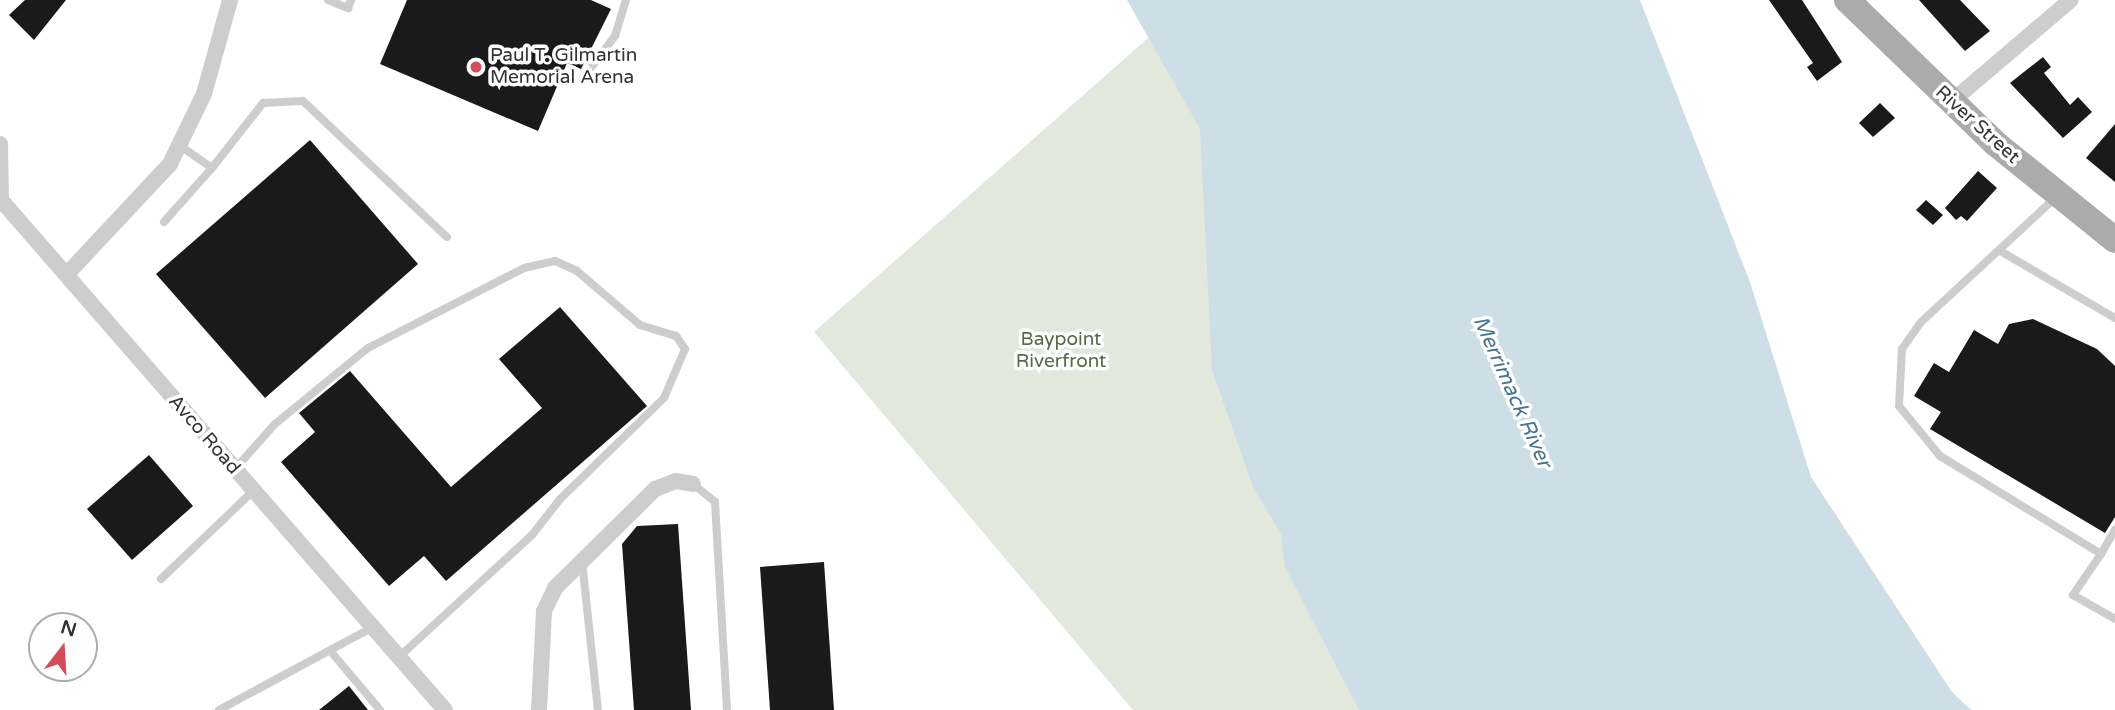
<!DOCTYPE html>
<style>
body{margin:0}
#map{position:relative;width:2115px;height:710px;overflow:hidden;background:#fff;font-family:"Varela Round",sans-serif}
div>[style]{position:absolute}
.green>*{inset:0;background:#e3e8dd}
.water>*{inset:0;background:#cddee6}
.building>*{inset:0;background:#1a1a1a}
.lane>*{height:8px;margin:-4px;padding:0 4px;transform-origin:4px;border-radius:4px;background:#cdcdcd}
.street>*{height:16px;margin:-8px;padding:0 8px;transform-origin:8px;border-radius:8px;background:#cdcdcd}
.primary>*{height:26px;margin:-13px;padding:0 13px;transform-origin:13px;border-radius:13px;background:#ababab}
.dots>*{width:19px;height:19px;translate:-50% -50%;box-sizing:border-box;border:4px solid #fff;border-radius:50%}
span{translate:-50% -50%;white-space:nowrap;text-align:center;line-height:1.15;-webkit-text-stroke:7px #fff;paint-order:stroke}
.poi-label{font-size:19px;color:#333}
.left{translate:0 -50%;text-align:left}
.street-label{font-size:19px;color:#333}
.park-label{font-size:19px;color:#576a45}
.water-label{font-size:21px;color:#49748c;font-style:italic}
.north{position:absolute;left:28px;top:612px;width:70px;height:70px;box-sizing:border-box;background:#fff;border:2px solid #adadad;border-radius:50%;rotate:17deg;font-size:19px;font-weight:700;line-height:28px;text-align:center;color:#333}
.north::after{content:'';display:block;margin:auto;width:24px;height:32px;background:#d24d5b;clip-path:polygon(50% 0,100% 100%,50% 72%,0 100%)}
</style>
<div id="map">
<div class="green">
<i style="clip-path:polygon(1164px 24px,1224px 125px,1385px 710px,1133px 710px,814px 332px)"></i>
</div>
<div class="water">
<i style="clip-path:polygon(1127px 0,1640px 0,1750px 282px,1811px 477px,1952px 692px,1971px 710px,1359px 710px,1285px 567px,1281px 534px,1253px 487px,1212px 370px,1200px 129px)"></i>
</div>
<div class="building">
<i style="clip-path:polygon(25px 0,66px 0,34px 40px,9px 15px)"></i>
<i style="clip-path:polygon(407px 0,591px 0,611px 9px,581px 69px,567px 63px,538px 131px,380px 64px)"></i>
<i style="clip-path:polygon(1769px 0,1802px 0,1842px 62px,1817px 81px,1807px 67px,1813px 63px)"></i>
<i style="clip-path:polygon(1919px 0,1960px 0,1990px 31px,1965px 51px)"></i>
<i style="clip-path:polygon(2043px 57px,2051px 67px,2044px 73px,2070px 105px,2078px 97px,2092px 112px,2063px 138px,2010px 83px)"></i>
<i style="clip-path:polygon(1880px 103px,1895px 118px,1873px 137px,1859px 123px)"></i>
<i style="clip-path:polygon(2115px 124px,2115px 182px,2086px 158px)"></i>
<i style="clip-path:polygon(310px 140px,418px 264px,265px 398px,156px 274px)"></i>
<i style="clip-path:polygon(1978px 171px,1997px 188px,1967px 221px,1961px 216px,1956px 220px,1945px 208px)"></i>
<i style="clip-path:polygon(1926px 200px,1943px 215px,1933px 225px,1916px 210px)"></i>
<i style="clip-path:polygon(560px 307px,647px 406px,446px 581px,424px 556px,389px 586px,281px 462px,315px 432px,299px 413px,350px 371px,451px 487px,542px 408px,499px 359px)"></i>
<i style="clip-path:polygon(2033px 319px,2097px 349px,2115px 366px,2115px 517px,2105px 533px,1930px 429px,1941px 412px,1914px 396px,1934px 363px,1949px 372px,1974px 330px,1998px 344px,2009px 324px)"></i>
<i style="clip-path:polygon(149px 455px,193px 506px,132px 560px,87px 509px)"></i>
<i style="clip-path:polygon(678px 524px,691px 710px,634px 710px,622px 544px,637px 526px)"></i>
<i style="clip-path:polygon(824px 562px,834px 710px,770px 710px,760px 567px)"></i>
<i style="clip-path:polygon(349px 686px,368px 710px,319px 710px)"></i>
</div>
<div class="lane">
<i style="left:328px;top:0;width:22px;rotate:22deg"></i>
<i style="left:348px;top:8px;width:9px;rotate:-69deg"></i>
<i style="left:583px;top:78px;width:53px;rotate:-52.7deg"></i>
<i style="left:615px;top:36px;width:38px;rotate:-73deg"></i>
<i style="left:212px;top:168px;width:83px;rotate:-51.9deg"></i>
<i style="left:263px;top:103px;width:40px;rotate:-2.9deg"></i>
<i style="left:303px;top:101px;width:198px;rotate:43.4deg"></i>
<i style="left:2055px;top:198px;width:183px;rotate:137.2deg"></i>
<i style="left:1921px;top:322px;width:33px;rotate:125deg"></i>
<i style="left:1902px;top:349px;width:57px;rotate:93deg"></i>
<i style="left:1899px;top:406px;width:65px;rotate:50.6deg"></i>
<i style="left:1940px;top:456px;width:188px;rotate:31.3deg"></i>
<i style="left:2101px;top:554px;width:50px;rotate:124.3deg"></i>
<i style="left:2073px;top:595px;width:48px;rotate:29.7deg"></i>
<i style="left:164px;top:222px;width:72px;rotate:-48.4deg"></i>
<i style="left:212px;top:168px;width:40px;rotate:-145.1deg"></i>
<i style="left:2002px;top:252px;width:131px;rotate:30.3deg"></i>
<i style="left:234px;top:470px;width:62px;rotate:-48.3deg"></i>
<i style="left:275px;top:424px;width:120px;rotate:-39.3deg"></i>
<i style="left:368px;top:348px;width:175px;rotate:-27.1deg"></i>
<i style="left:524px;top:268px;width:32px;rotate:-13deg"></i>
<i style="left:555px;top:261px;width:24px;rotate:24deg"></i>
<i style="left:577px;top:271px;width:83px;rotate:40.6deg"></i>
<i style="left:640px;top:325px;width:38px;rotate:17deg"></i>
<i style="left:676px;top:336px;width:16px;rotate:55deg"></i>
<i style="left:685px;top:349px;width:53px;rotate:113.2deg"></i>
<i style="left:664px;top:398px;width:144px;rotate:135.8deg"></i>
<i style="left:561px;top:498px;width:47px;rotate:128.1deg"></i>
<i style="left:532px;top:535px;width:180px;rotate:137.5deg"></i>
<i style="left:693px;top:484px;width:28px;rotate:39deg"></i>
<i style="left:715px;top:502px;width:208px;rotate:86.7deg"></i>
<i style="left:2101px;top:554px;width:28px;rotate:-60deg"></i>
<i style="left:582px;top:561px;width:150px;rotate:83.9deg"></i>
<i style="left:161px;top:579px;width:127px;rotate:-43.7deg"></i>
<i style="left:333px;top:654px;width:73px;rotate:50deg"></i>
<i style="left:219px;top:710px;width:175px;rotate:-28.3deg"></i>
</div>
<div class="street">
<i style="left:1951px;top:102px;width:157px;rotate:-40.4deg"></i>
<i style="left:0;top:144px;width:56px;rotate:89deg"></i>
<i style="left:1px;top:200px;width:676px;rotate:48.96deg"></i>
<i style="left:68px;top:273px;width:149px;rotate:-46.9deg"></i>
<i style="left:170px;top:164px;width:78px;rotate:-64.1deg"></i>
<i style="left:204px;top:94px;width:98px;rotate:-74.5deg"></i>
<i style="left:539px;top:710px;width:99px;rotate:-87.1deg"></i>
<i style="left:544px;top:611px;width:25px;rotate:-64deg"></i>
<i style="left:555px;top:588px;width:141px;rotate:-44.7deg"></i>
<i style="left:655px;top:489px;width:22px;rotate:-21deg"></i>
<i style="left:676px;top:481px;width:17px;rotate:10deg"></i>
</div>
<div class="primary">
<i style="left:1847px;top:0;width:207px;rotate:44deg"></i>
<i style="left:1996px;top:144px;width:153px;rotate:38.9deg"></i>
</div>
<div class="dots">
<i style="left:476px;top:67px;background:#d24d5b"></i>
</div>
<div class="poi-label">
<span class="left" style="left:490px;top:67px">Paul T. Gilmartin<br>Memorial Arena</span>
</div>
<div class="street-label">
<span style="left:1977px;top:125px;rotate:42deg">River Street</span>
<span style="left:204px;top:435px;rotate:49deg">Avco Road</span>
</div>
<div class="park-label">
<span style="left:1061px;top:351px">Baypoint<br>Riverfront</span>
</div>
<div class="water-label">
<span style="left:1512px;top:392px;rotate:66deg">Merrimack River</span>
</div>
<div class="north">N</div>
</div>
